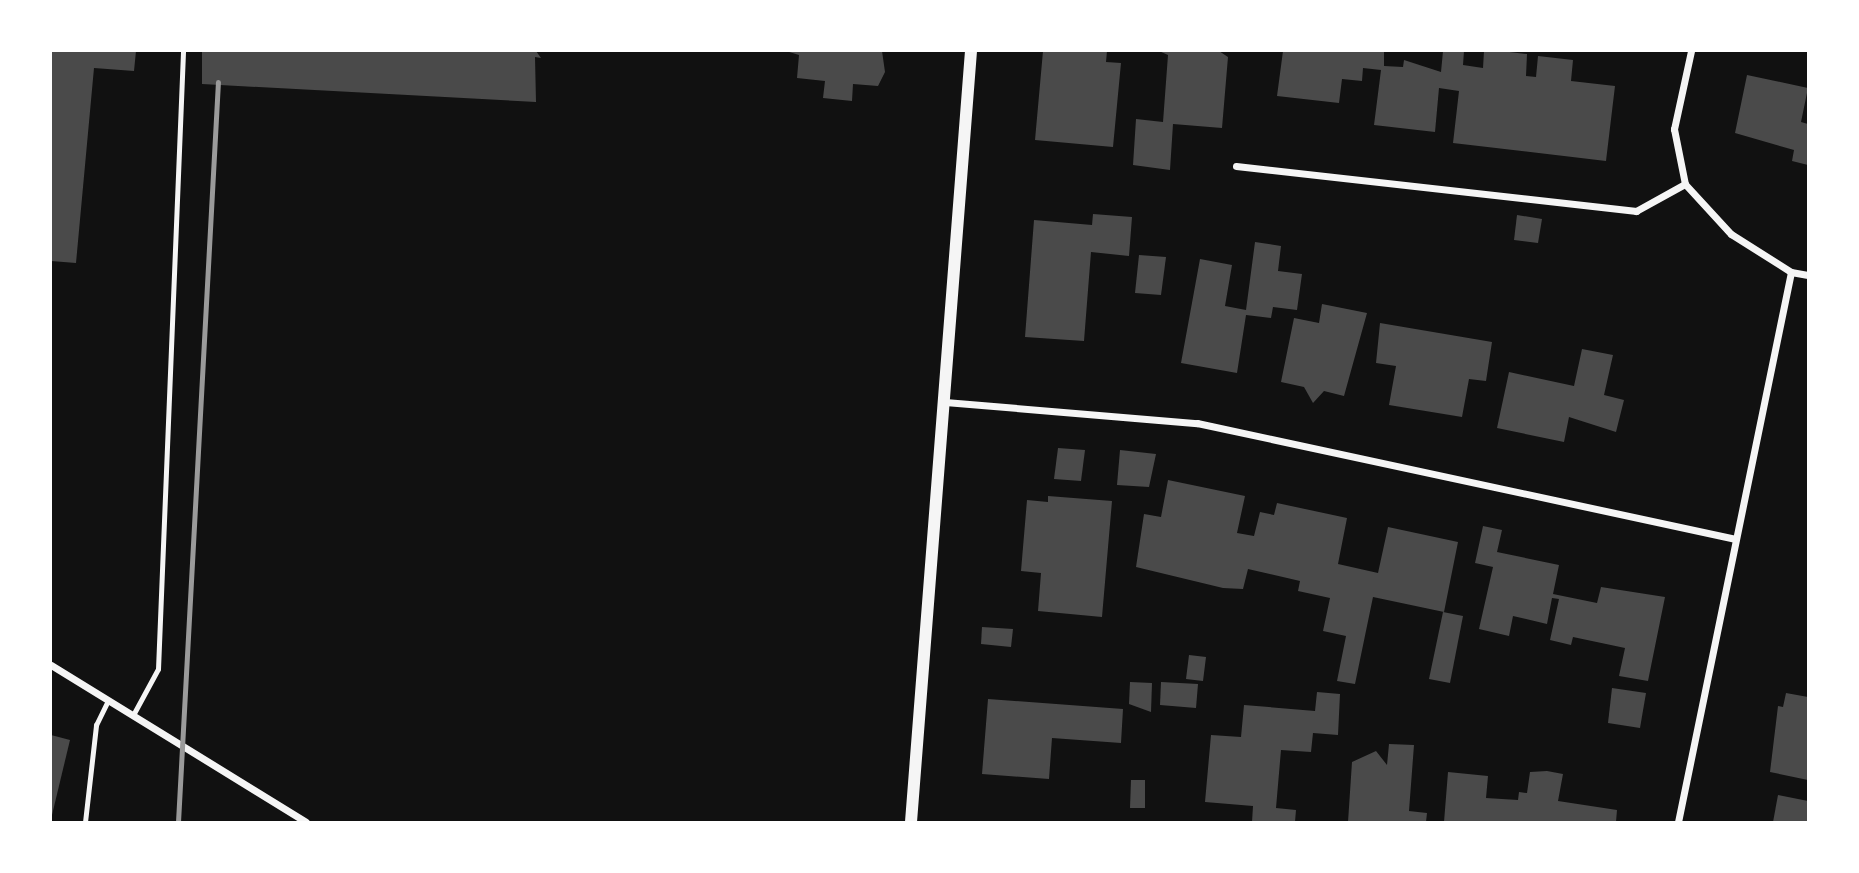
<!DOCTYPE html>
<style>
body{margin:0}
#map{position:relative;width:1859px;height:873px;overflow:hidden;background:#111;font-family:Manrope,sans-serif}
div>[style]{position:absolute}
.building>*{inset:0;background:#4a4a4a}
.service>*{height:5px;margin:-2.5px;padding:0 2.5px;transform-origin:2.5px;border-radius:2.5px;background:#f5f5f5}
.minor>*{height:7px;margin:-3.5px;padding:0 3.5px;transform-origin:3.5px;border-radius:3.5px;background:#f5f5f5}
.tertiary>*{height:12px;margin:-6px;padding:0 6px;transform-origin:6px;border-radius:6px;background:#f5f5f5}
.rail>*{height:5px;margin:-2.5px;padding:0 2.5px;transform-origin:2.5px;border-radius:2.5px;background:#9a9a9a}
span{translate:-50% -50%;white-space:nowrap;text-align:center;line-height:1.15;-webkit-text-stroke:5px #fff;paint-order:stroke}
.frame{position:absolute;inset:0;border:52px solid #fff;pointer-events:none}
</style>
<div id="map">
<div class="building">
<i style="clip-path:polygon(51px 51px,136px 51px,134px 71px,94px 68px,76px 263px,51px 261px)"></i>
<i style="clip-path:polygon(202px 51px,536px 51px,541px 58px,535px 57px,536px 102px,202px 84px)"></i>
<i style="clip-path:polygon(786px 51px,882px 51px,885px 72px,878px 86px,853px 84px,852px 101px,823px 98px,825px 81px,797px 78px,799px 55px)"></i>
<i style="clip-path:polygon(1043px 51px,1107px 51px,1106px 62px,1121px 63px,1113px 147px,1035px 140px)"></i>
<i style="clip-path:polygon(1159px 51px,1219px 51px,1228px 57px,1222px 128px,1173px 124px,1170px 170px,1133px 165px,1136px 119px,1163px 122px,1168px 55px)"></i>
<i style="clip-path:polygon(1283px 51px,1384px 51px,1384px 66px,1403px 67px,1404px 60px,1441px 72px,1443px 51px,1464px 51px,1463px 65px,1483px 68px,1484px 51px,1501px 51px,1527px 54px,1526px 76px,1536px 77px,1538px 56px,1573px 60px,1571px 81px,1615px 86px,1606px 161px,1453px 143px,1459px 91px,1439px 88px,1435px 132px,1374px 125px,1381px 70px,1363px 68px,1362px 81px,1342px 79px,1339px 103px,1277px 96px)"></i>
<i style="clip-path:polygon(1747px 75px,1808px 88px,1801px 122px,1808px 124px,1808px 165px,1792px 161px,1794px 150px,1735px 133px)"></i>
<i style="clip-path:polygon(1093px 214px,1132px 217px,1129px 256px,1091px 252px,1084px 341px,1025px 337px,1034px 220px,1092px 225px)"></i>
<i style="clip-path:polygon(1517px 215px,1542px 219px,1538px 243px,1514px 240px)"></i>
<i style="clip-path:polygon(1255px 242px,1281px 246px,1278px 271px,1302px 274px,1297px 310px,1273px 307px,1271px 318px,1246px 315px,1237px 373px,1181px 363px,1200px 259px,1232px 265px,1225px 306px,1246px 310px)"></i>
<i style="clip-path:polygon(1139px 255px,1166px 257px,1161px 295px,1135px 293px)"></i>
<i style="clip-path:polygon(1322px 304px,1367px 313px,1344px 396px,1324px 391px,1313px 403px,1304px 387px,1281px 382px,1294px 318px,1319px 323px)"></i>
<i style="clip-path:polygon(1380px 323px,1492px 342px,1486px 381px,1469px 379px,1462px 417px,1389px 405px,1396px 366px,1376px 363px)"></i>
<i style="clip-path:polygon(1582px 349px,1613px 355px,1604px 395px,1624px 400px,1616px 432px,1569px 417px,1564px 442px,1497px 428px,1509px 372px,1574px 386px)"></i>
<i style="clip-path:polygon(1058px 448px,1085px 450px,1081px 481px,1054px 479px)"></i>
<i style="clip-path:polygon(1120px 450px,1156px 454px,1149px 487px,1117px 485px)"></i>
<i style="clip-path:polygon(1168px 480px,1245px 496px,1237px 533px,1254px 536px,1260px 512px,1274px 515px,1277px 503px,1347px 518px,1338px 564px,1378px 573px,1388px 527px,1458px 542px,1444px 612px,1373px 597px,1355px 684px,1337px 681px,1346px 636px,1323px 631px,1330px 598px,1298px 591px,1300px 581px,1248px 569px,1243px 589px,1223px 588px,1136px 567px,1144px 514px,1161px 517px)"></i>
<i style="clip-path:polygon(1048px 496px,1112px 501px,1102px 617px,1038px 611px,1041px 573px,1021px 571px,1027px 500px,1048px 502px)"></i>
<i style="clip-path:polygon(1483px 526px,1502px 530px,1497px 552px,1559px 565px,1553px 594px,1597px 603px,1601px 587px,1665px 597px,1648px 681px,1619px 676px,1625px 648px,1573px 637px,1571px 645px,1550px 640px,1559px 599px,1552px 598px,1547px 624px,1513px 616px,1509px 636px,1479px 629px,1493px 567px,1475px 563px)"></i>
<i style="clip-path:polygon(1443px 612px,1463px 616px,1450px 683px,1429px 679px)"></i>
<i style="clip-path:polygon(982px 627px,1013px 629px,1011px 647px,981px 644px)"></i>
<i style="clip-path:polygon(1189px 655px,1206px 657px,1203px 681px,1186px 679px)"></i>
<i style="clip-path:polygon(1130px 682px,1152px 683px,1151px 712px,1129px 704px)"></i>
<i style="clip-path:polygon(1161px 682px,1198px 684px,1196px 708px,1160px 705px)"></i>
<i style="clip-path:polygon(1612px 688px,1646px 693px,1640px 728px,1608px 723px)"></i>
<i style="clip-path:polygon(1317px 692px,1340px 694px,1338px 735px,1313px 733px,1311px 752px,1281px 750px,1276px 808px,1296px 810px,1295px 822px,1252px 822px,1253px 806px,1205px 802px,1211px 735px,1241px 737px,1244px 705px,1315px 711px)"></i>
<i style="clip-path:polygon(1786px 693px,1808px 697px,1808px 780px,1770px 772px,1778px 706px,1783px 707px)"></i>
<i style="clip-path:polygon(988px 699px,1123px 709px,1121px 743px,1052px 738px,1049px 779px,982px 774px)"></i>
<i style="clip-path:polygon(51px 735px,70px 740px,52px 815px,51px 814px)"></i>
<i style="clip-path:polygon(1389px 744px,1414px 745px,1409px 811px,1427px 813px,1426px 822px,1348px 822px,1352px 762px,1376px 751px,1387px 765px)"></i>
<i style="clip-path:polygon(1547px 771px,1563px 774px,1558px 801px,1617px 810px,1616px 822px,1444px 822px,1448px 772px,1488px 776px,1486px 798px,1518px 800px,1519px 792px,1527px 793px,1530px 772px)"></i>
<i style="clip-path:polygon(1131px 780px,1145px 780px,1145px 808px,1130px 808px)"></i>
<i style="clip-path:polygon(1778px 795px,1808px 801px,1808px 822px,1773px 822px)"></i>
</div>
<div class="service">
<i style="left:133px;top:715px;width:52px;rotate:-61.5deg"></i>
<i style="left:158px;top:669px;width:619px;rotate:-87.68deg"></i>
<i style="left:85px;top:822px;width:98px;rotate:-83.5deg"></i>
<i style="left:96px;top:725px;width:28px;rotate:-64deg"></i>
</div>
<div class="minor">
<i style="left:1691px;top:51px;width:80px;rotate:102.3deg"></i>
<i style="left:1674px;top:129px;width:56px;rotate:78.7deg"></i>
<i style="left:1685px;top:184px;width:68px;rotate:47.4deg"></i>
<i style="left:1731px;top:234px;width:71px;rotate:32.3deg"></i>
<i style="left:1791px;top:272px;width:17px;rotate:10deg"></i>
<i style="left:1236px;top:166px;width:403px;rotate:6.4deg"></i>
<i style="left:1636px;top:211px;width:56px;rotate:-28.9deg"></i>
<i style="left:945px;top:402px;width:253px;rotate:4.8deg"></i>
<i style="left:1197px;top:423px;width:551px;rotate:12.15deg"></i>
<i style="left:51px;top:665px;width:299px;rotate:31.6deg"></i>
<i style="left:1678px;top:822px;width:561px;rotate:-78.39deg"></i>
</div>
<div class="tertiary">
<i style="left:911px;top:822px;width:773px;rotate:-85.55deg"></i>
</div>
<div class="rail">
<i style="left:178px;top:822px;width:741px;rotate:-86.91deg"></i>
</div>
<div class="frame"></div>
</div>
